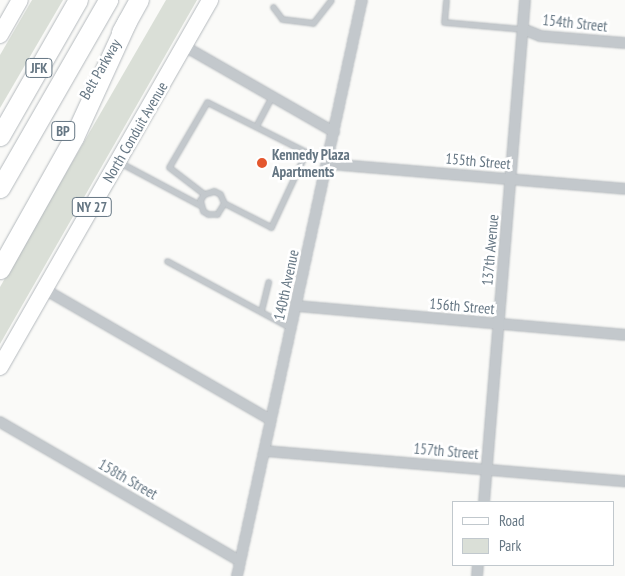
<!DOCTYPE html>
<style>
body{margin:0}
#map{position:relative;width:625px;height:576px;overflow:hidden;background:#fafaf8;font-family:"PT Sans Narrow",sans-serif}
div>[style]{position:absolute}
.green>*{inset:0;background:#dadfd7}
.roads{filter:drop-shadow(0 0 1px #b5babe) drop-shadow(0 0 1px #b5babe)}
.service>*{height:5px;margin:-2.5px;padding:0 2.5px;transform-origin:2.5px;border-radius:2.5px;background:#c3c8cc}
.minor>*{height:10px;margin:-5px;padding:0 5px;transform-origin:5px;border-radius:5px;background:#c3c8cc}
.primary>*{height:16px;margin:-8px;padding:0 8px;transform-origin:8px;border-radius:8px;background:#fff}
.motorway>*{height:19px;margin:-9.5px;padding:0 9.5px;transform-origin:9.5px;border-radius:9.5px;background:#fff}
.dots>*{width:14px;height:14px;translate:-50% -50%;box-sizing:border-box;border:2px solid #fff;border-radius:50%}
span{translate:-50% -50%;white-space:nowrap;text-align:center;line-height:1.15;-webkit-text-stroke:5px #fff;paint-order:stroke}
.shield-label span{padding:1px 4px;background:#fff;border:1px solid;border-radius:4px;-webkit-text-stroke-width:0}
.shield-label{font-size:14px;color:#657683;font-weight:700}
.street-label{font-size:15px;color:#657683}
.poi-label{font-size:15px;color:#657683;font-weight:700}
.left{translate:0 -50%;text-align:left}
.legend{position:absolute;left:452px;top:501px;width:162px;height:65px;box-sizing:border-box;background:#fff;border:1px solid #c1c8cd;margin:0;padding:6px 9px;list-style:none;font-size:15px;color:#657683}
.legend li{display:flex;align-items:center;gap:10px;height:25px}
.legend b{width:25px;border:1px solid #c1c8cd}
</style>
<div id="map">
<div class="green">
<i style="clip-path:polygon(32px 0,63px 0,0 108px,0 55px)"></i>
<i style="clip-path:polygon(166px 0,197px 0,0 344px,0 287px)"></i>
</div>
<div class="roads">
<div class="service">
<i style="left:446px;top:0;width:22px;rotate:95deg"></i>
<i style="left:444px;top:22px;width:79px;rotate:5.1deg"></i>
<i style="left:273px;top:7px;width:15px;rotate:53deg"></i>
<i style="left:282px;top:19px;width:31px;rotate:7deg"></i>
<i style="left:313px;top:23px;width:29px;rotate:-52deg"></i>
<i style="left:256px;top:126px;width:34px;rotate:-62deg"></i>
<i style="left:119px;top:162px;width:92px;rotate:28deg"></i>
<i style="left:204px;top:194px;width:44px;rotate:-142.4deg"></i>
<i style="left:169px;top:167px;width:75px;rotate:-59.7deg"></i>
<i style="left:207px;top:102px;width:111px;rotate:26.8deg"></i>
<i style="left:306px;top:152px;width:83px;rotate:115deg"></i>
<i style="left:271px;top:227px;width:53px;rotate:-152.9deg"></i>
<i style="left:224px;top:203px;width:10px;rotate:-114deg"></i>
<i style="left:220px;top:194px;width:7px;rotate:-153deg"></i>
<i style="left:214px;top:191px;width:10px;rotate:163deg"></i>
<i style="left:204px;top:194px;width:7px;rotate:124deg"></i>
<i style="left:200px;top:200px;width:11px;rotate:75deg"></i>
<i style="left:203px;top:211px;width:6px;rotate:31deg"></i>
<i style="left:208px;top:214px;width:9px"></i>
<i style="left:217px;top:214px;width:13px;rotate:-58deg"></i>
<i style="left:167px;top:261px;width:141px;rotate:28.4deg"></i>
<i style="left:261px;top:311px;width:30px;rotate:-76deg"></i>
</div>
<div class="minor">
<i style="left:523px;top:29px;width:18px;rotate:22deg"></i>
<i style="left:540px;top:36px;width:85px;rotate:4.7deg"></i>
<i style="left:184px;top:46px;width:173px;rotate:29.8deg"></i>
<i style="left:328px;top:164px;width:298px;rotate:4.8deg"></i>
<i style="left:44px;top:289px;width:262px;rotate:30deg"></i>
<i style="left:296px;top:306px;width:330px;rotate:5deg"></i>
<i style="left:0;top:422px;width:277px;rotate:30.1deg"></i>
<i style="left:264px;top:451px;width:362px;rotate:4.8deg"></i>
<i style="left:484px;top:502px;width:504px;rotate:-85.33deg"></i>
<i style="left:237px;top:576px;width:589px;rotate:-77.76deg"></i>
<i style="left:477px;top:576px;width:11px;rotate:-85deg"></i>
</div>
<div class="primary">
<i style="left:0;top:35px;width:40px;rotate:-60.3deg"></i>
<i style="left:0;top:367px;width:423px;rotate:-60.2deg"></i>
</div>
<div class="motorway">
<i style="left:121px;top:32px;width:37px;rotate:-61deg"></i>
<i style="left:0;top:136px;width:157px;rotate:-60.2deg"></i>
<i style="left:0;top:188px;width:217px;rotate:-60.1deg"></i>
<i style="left:0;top:269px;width:151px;rotate:-60.7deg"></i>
<i style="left:74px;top:137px;width:128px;rotate:-65.4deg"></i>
</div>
</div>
<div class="dots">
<i style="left:262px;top:163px;background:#e4572e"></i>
</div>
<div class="shield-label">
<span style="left:39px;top:68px">JFK</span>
<span style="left:63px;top:131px">BP</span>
<span style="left:92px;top:207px">NY 27</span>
</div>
<div class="street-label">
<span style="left:575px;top:23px;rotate:6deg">154th Street</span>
<span style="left:100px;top:69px;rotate:-60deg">Belt Parkway</span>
<span style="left:135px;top:132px;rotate:-60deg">North Conduit Avenue</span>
<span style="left:478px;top:161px;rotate:5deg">155th Street</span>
<span style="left:490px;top:250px;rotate:-85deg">137th Avenue</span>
<span style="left:286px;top:285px;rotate:-78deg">140th Avenue</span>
<span style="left:462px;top:306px;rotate:5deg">156th Street</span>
<span style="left:446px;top:451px;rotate:5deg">157th Street</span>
<span style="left:128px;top:479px;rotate:30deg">158th Street</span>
</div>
<div class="poi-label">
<span class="left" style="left:272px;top:163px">Kennedy Plaza<br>Apartments</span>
</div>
<ul class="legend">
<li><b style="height:6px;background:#fff"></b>Road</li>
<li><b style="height:14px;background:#dadfd7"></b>Park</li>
</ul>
</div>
